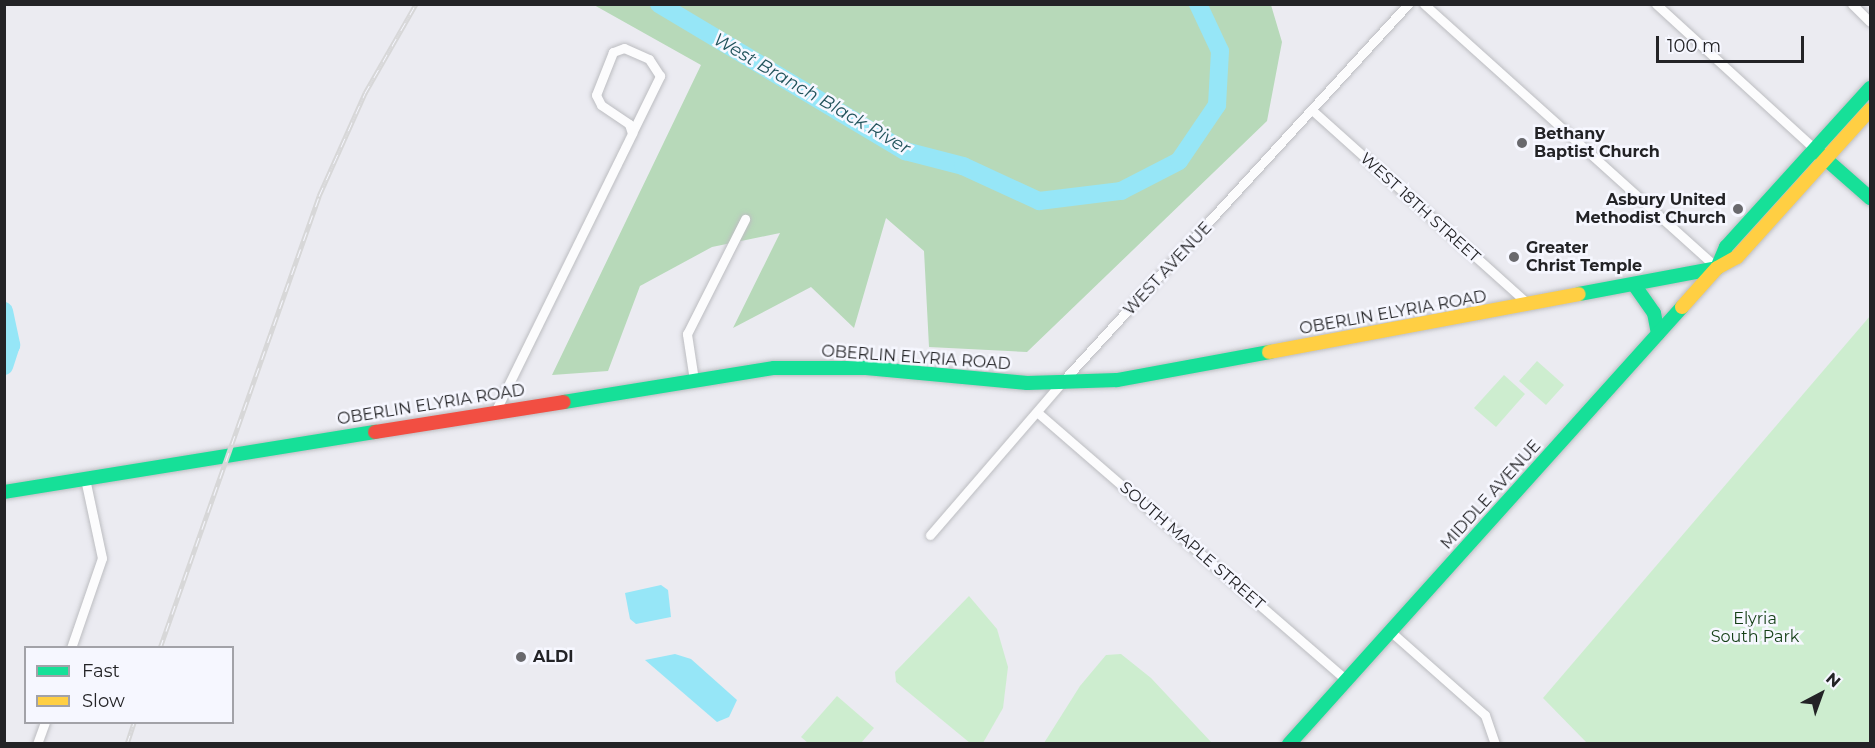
<!DOCTYPE html>
<style>
body{margin:0}
#map{position:relative;width:1875px;height:748px;overflow:hidden;background:#ebebf1;font-family:Montserrat,sans-serif}
div>[style]{position:absolute}
.green>*{inset:0;background:#cdedcf}
.forest>*{inset:0;background:#b7d9b9}
.water>*{inset:0;background:#96e6f7}
.stream>*{height:3px;margin:-1.5px;padding:0 1.5px;transform-origin:1.5px;border-radius:1.5px;background:#96e6f7}
.river>*{height:18px;margin:-9px;padding:0 9px;transform-origin:9px;border-radius:9px;background:#96e6f7}
.roads{filter:drop-shadow(0 0 2px #bcbdc1) drop-shadow(0 0 2px #bcbdc1)}
.street>*{height:9px;margin:-4.5px;padding:0 4.5px;transform-origin:4.5px;border-radius:4.5px;background:#fcfcfd}
.fast>*{height:14px;margin:-7px;padding:0 7px;transform-origin:7px;border-radius:7px;background:#16e098}
.slow>*{height:14px;margin:-7px;padding:0 7px;transform-origin:7px;border-radius:7px;background:#ffcf43}
.jam>*{height:14px;margin:-7px;padding:0 7px;transform-origin:7px;border-radius:7px;background:#f24e42}
.rail>*{height:5px;margin-top:-2.5px;transform-origin:0;background:repeating-linear-gradient(90deg,#f6f7ff 0 9px,#d7d7d8 0 18px);box-sizing:border-box;border-block:2px solid #d7d7d8}
.dots>*{width:16px;height:16px;translate:-50% -50%;box-sizing:border-box;border:3px solid #f6f7ff;border-radius:50%}
span{translate:-50% -50%;white-space:nowrap;text-align:center;line-height:1.15;-webkit-text-stroke:5px #f6f7ff;paint-order:stroke}
.poi-label{font-size:16px;color:#232326;font-weight:700}
.left{translate:0 -50%;text-align:left}
.right{translate:-100% -50%;text-align:right}
.street-label{font-size:16px;color:#232326}
.park-label{font-size:16px;color:#133e15}
.water-label{font-size:18px;color:#22545d;font-style:italic}
.frame{position:absolute;inset:0;border:6px solid #232326;pointer-events:none}
.legend{position:absolute;left:24px;top:646px;width:210px;height:78px;box-sizing:border-box;background:#f6f7ff;border:2px solid #a2a2a8;margin:0;padding:8px 10px;list-style:none;font-size:18px;color:#232326}
.legend li{display:flex;align-items:center;gap:12px;height:30px}
.legend b{width:30px;border:2px solid #a2a2a8}
.north{position:absolute;left:1791px;top:664px;width:60px;height:60px;-webkit-text-stroke:4px #f6f7ff;paint-order:stroke;rotate:41deg;font-size:16px;font-weight:700;line-height:24px;text-align:center;color:#232326}
.north::after{content:'';display:block;margin:auto;width:21px;height:27px;background:#232326;clip-path:polygon(50% 0,100% 100%,50% 72%,0 100%)}
.scale{position:absolute;left:1656px;top:36px;width:148px;height:27px;box-sizing:border-box;border:3px solid #232326;border-top:0;padding-left:8px;font-size:18px;line-height:21px;white-space:nowrap;color:#232326;-webkit-text-stroke:4px #f6f7ff;paint-order:stroke}
</style>
<div id="map">
<div class="green">
<i style="clip-path:polygon(1870px 316px,1870px 743px,1587px 743px,1543px 698px)"></i>
<i style="clip-path:polygon(1537px 361px,1564px 385px,1546px 405px,1519px 381px)"></i>
<i style="clip-path:polygon(1504px 375px,1525px 394px,1496px 427px,1474px 408px)"></i>
<i style="clip-path:polygon(969px 596px,997px 629px,1008px 667px,1003px 708px,983px 743px,970px 743px,896px 682px,895px 672px)"></i>
<i style="clip-path:polygon(1121px 654px,1151px 678px,1212px 743px,1044px 743px,1080px 686px,1106px 655px)"></i>
<i style="clip-path:polygon(837px 696px,874px 728px,861px 743px,808px 743px,801px 737px)"></i>
</div>
<div class="forest">
<i style="clip-path:polygon(594px 5px,1271px 5px,1282px 42px,1267px 121px,1027px 352px,929px 347px,924px 251px,886px 218px,854px 328px,811px 287px,733px 328px,780px 233px,712px 247px,640px 286px,608px 371px,552px 375px,701px 65px)"></i>
</div>
<div class="water">
<i style="clip-path:polygon(661px 585px,668px 590px,671px 617px,636px 624px,630px 619px,625px 593px)"></i>
<i style="clip-path:polygon(675px 654px,691px 659px,737px 700px,729px 717px,717px 722px,645px 660px)"></i>
</div>
<div class="stream">
<i style="left:1870px;top:641px;width:15px;rotate:90deg"></i>
</div>
<div class="river">
<i style="left:659px;top:4px;width:287px;rotate:30.9deg"></i>
<i style="left:905px;top:151px;width:60px;rotate:14.5deg"></i>
<i style="left:963px;top:166px;width:84px;rotate:24.7deg"></i>
<i style="left:1039px;top:201px;width:83px;rotate:-7deg"></i>
<i style="left:1121px;top:191px;width:65px;rotate:-27.3deg"></i>
<i style="left:1179px;top:161px;width:68px;rotate:-55.8deg"></i>
<i style="left:1217px;top:105px;width:54px;rotate:-86.8deg"></i>
<i style="left:1220px;top:51px;width:52px;rotate:-115.1deg"></i>
<i style="left:4px;top:311px;width:35px;rotate:78deg"></i>
<i style="left:11px;top:345px;width:22px;rotate:108deg"></i>
</div>
<div class="roads">
<div class="street">
<i style="left:1424px;top:4px;width:394px;rotate:42deg"></i>
<i style="left:1656px;top:4px;width:217px;rotate:42.4deg"></i>
<i style="left:1852px;top:4px;width:25px;rotate:45deg"></i>
<i style="left:1312px;top:110px;width:292px;rotate:41.9deg"></i>
<i style="left:694px;top:380px;width:47px;rotate:-98.7deg"></i>
<i style="left:687px;top:334px;width:129px;rotate:-63.2deg"></i>
<i style="left:495px;top:412px;width:311px;rotate:-63.8deg"></i>
<i style="left:632px;top:133px;width:64px;rotate:-63.8deg"></i>
<i style="left:660px;top:76px;width:20px;rotate:-123deg"></i>
<i style="left:649px;top:59px;width:27px;rotate:-156deg"></i>
<i style="left:624px;top:48px;width:12px;rotate:160deg"></i>
<i style="left:613px;top:52px;width:46px;rotate:111.6deg"></i>
<i style="left:596px;top:95px;width:11px;rotate:63deg"></i>
<i style="left:601px;top:105px;width:34px;rotate:34deg"></i>
<i style="left:629px;top:124px;width:9px;rotate:72deg"></i>
<i style="left:1037px;top:412px;width:409px;rotate:40.9deg"></i>
<i style="left:930px;top:535px;width:201px;rotate:-49.2deg"></i>
<i style="left:1061px;top:383px;width:514px;rotate:-47.52deg"></i>
<i style="left:1390px;top:631px;width:127px;rotate:41.5deg"></i>
<i style="left:1485px;top:715px;width:31px;rotate:71deg"></i>
<i style="left:71px;top:648px;width:95px;rotate:-71deg"></i>
<i style="left:102px;top:558px;width:81px;rotate:-102.1deg"></i>
<i style="left:37px;top:744px;width:23px;rotate:-70deg"></i>
</div>
<div class="fast">
<i style="left:1820px;top:154px;width:67px;rotate:41.3deg"></i>
<i style="left:1717px;top:268px;width:23px;rotate:-67deg"></i>
<i style="left:1726px;top:247px;width:215px;rotate:-47.8deg"></i>
<i style="left:1635px;top:286px;width:33px;rotate:55deg"></i>
<i style="left:1654px;top:313px;width:21px;rotate:79deg"></i>
<i style="left:1579px;top:294px;width:140px;rotate:-10.7deg"></i>
<i style="left:564px;top:402px;width:213px;rotate:-9.2deg"></i>
<i style="left:774px;top:368px;width:92px"></i>
<i style="left:866px;top:368px;width:162px;rotate:5.3deg"></i>
<i style="left:1027px;top:383px;width:90px;rotate:-1.9deg"></i>
<i style="left:1117px;top:380px;width:155px;rotate:-10.4deg"></i>
<i style="left:4px;top:492px;width:376px;rotate:-9.2deg"></i>
<i style="left:1289px;top:744px;width:588px;rotate:-48.03deg"></i>
</div>
<div class="slow">
<i style="left:1682px;top:307px;width:52px;rotate:-48.1deg"></i>
<i style="left:1717px;top:268px;width:23px;rotate:-29deg"></i>
<i style="left:1737px;top:257px;width:198px;rotate:-47.9deg"></i>
<i style="left:1269px;top:352px;width:315px;rotate:-10.6deg"></i>
</div>
<div class="jam">
<i style="left:375px;top:432px;width:191px;rotate:-9deg"></i>
</div>
</div>
<div class="rail">
<i style="left:160px;top:648px;width:479px;rotate:-70.6deg"></i>
<i style="left:319px;top:196px;width:113px;rotate:-65.9deg"></i>
<i style="left:365px;top:93px;width:103px;rotate:-60.2deg"></i>
<i style="left:127px;top:744px;width:23px;rotate:-72deg"></i>
</div>
<div class="dots">
<i style="left:1522px;top:143px;background:#69696d"></i>
<i style="left:1738px;top:209px;background:#69696d"></i>
<i style="left:1514px;top:257px;background:#69696d"></i>
<i style="left:521px;top:657px;background:#69696d"></i>
</div>
<div class="poi-label">
<span class="left" style="left:1534px;top:143px">Bethany<br>Baptist Church</span>
<span class="right" style="left:1726px;top:209px">Asbury United<br>Methodist Church</span>
<span class="left" style="left:1526px;top:257px">Greater<br>Christ Temple</span>
<span class="left" style="left:533px;top:657px">ALDI</span>
</div>
<div class="street-label">
<span style="left:1420px;top:208px;rotate:42deg">WEST 18TH STREET</span>
<span style="left:1168px;top:269px;rotate:-47deg">WEST AVENUE</span>
<span style="left:1393px;top:313px;rotate:-10deg">OBERLIN ELYRIA ROAD</span>
<span style="left:916px;top:358px;rotate:4deg">OBERLIN ELYRIA ROAD</span>
<span style="left:431px;top:405px;rotate:-9deg">OBERLIN ELYRIA ROAD</span>
<span style="left:1491px;top:495px;rotate:-48deg">MIDDLE AVENUE</span>
<span style="left:1192px;top:546px;rotate:41deg">SOUTH MAPLE STREET</span>
</div>
<div class="park-label">
<span style="left:1755px;top:628px">Elyria<br>South Park</span>
</div>
<div class="water-label">
<span style="left:812px;top:94px;rotate:30deg">West Branch Black River</span>
</div>
<div class="frame"></div>
<ul class="legend">
<li><b style="height:8px;background:#16e098"></b>Fast</li>
<li><b style="height:8px;background:#ffcf43"></b>Slow</li>
</ul>
<div class="north">N</div>
<div class="scale">100 m</div>
</div>
